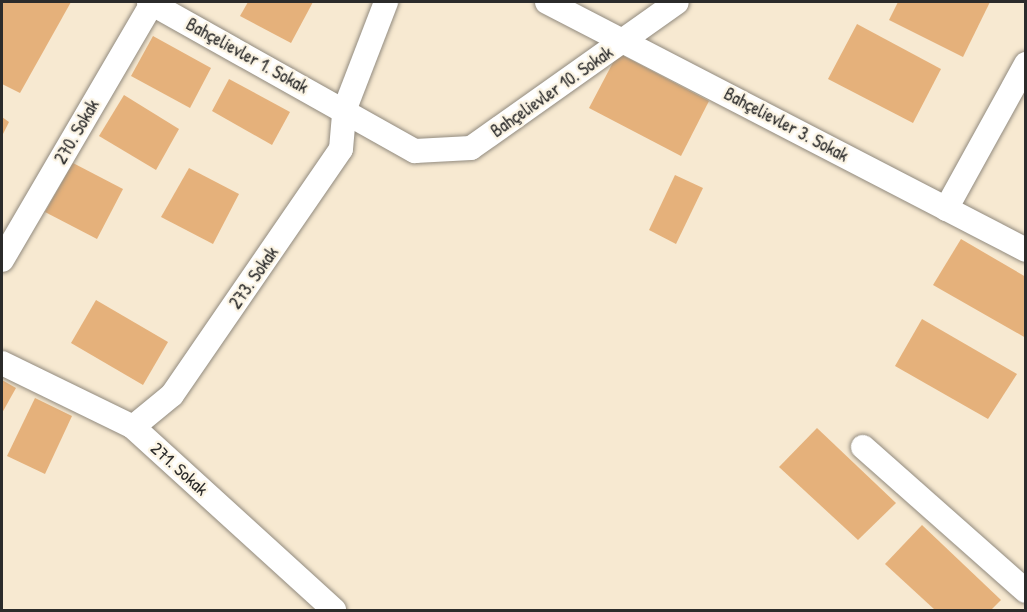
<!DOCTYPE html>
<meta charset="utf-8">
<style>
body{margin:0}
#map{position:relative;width:1027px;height:612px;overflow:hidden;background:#f7e9d1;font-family:"Patrick Hand",sans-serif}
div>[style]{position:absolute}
.building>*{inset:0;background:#e5b17b}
.roads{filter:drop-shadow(0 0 2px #918a7e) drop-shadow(0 0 2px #918a7e)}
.street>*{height:24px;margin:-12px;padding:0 12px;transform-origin:12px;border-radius:12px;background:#fff}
span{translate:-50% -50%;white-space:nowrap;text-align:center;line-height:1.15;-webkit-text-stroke:5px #fcf5e5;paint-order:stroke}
.street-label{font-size:18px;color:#2b2b2b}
.frame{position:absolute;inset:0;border:3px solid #2b2b2b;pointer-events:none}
</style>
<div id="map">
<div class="building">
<i style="clip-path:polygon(2px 2px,71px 2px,20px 93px,2px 84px)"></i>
<i style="clip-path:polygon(248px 2px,313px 2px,291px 43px,240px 16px)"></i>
<i style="clip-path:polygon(898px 2px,990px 2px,963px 57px,889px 20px)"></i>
<i style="clip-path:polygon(857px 24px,941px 69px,913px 123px,828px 79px)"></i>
<i style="clip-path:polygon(153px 36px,211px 68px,190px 108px,131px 76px)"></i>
<i style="clip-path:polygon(618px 53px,709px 101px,681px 156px,589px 108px)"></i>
<i style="clip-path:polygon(229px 79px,290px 112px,272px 145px,212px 111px)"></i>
<i style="clip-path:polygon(124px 95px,179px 129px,156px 170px,99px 136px)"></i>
<i style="clip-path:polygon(2px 117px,9px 122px,2px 136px)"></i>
<i style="clip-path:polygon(73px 163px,123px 189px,97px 239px,45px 212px)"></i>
<i style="clip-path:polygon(189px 168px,239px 194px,213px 244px,161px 217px)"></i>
<i style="clip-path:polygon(675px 175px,703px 188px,676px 244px,649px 230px)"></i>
<i style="clip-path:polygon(961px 239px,1026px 277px,1026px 338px,933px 285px)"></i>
<i style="clip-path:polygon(96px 300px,168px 342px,143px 385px,71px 343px)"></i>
<i style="clip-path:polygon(922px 319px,1017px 374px,988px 419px,895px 366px)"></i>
<i style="clip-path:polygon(2px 380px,16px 388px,2px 413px)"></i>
<i style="clip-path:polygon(35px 398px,72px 416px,45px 474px,7px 456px)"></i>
<i style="clip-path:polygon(817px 428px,896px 503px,858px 540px,779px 467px)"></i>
<i style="clip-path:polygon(922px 525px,1001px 600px,991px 610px,935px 610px,885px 564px)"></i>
</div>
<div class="roads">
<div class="street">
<i style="left:149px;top:2px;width:305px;rotate:29.3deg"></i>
<i style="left:415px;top:151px;width:56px;rotate:-3.1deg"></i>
<i style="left:471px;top:148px;width:252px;rotate:-35.3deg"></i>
<i style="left:547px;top:2px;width:539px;rotate:27.37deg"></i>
<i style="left:946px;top:209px;width:166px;rotate:-61.1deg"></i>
<i style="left:2px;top:260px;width:298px;rotate:-59.7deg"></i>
<i style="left:2px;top:363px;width:146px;rotate:26deg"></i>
<i style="left:133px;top:427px;width:272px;rotate:42.3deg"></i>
<i style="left:133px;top:427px;width:50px;rotate:-39.4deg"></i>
<i style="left:172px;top:395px;width:298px;rotate:-55.5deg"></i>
<i style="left:341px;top:149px;width:38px;rotate:-85deg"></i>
<i style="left:344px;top:111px;width:117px;rotate:-68.9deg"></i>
<i style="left:863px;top:447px;width:217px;rotate:41.5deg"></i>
</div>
</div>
<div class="street-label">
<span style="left:247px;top:56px;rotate:29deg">Bahçelievler 1. Sokak</span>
<span style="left:552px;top:92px;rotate:-35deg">Bahçelievler 10. Sokak</span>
<span style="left:786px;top:125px;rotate:28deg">Bahçelievler 3. Sokak</span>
<span style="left:77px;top:132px;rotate:-60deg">270. Sokak</span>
<span style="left:254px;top:278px;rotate:-55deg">273. Sokak</span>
<span style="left:179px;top:469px;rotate:42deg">271. Sokak</span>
</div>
<div class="frame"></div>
</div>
